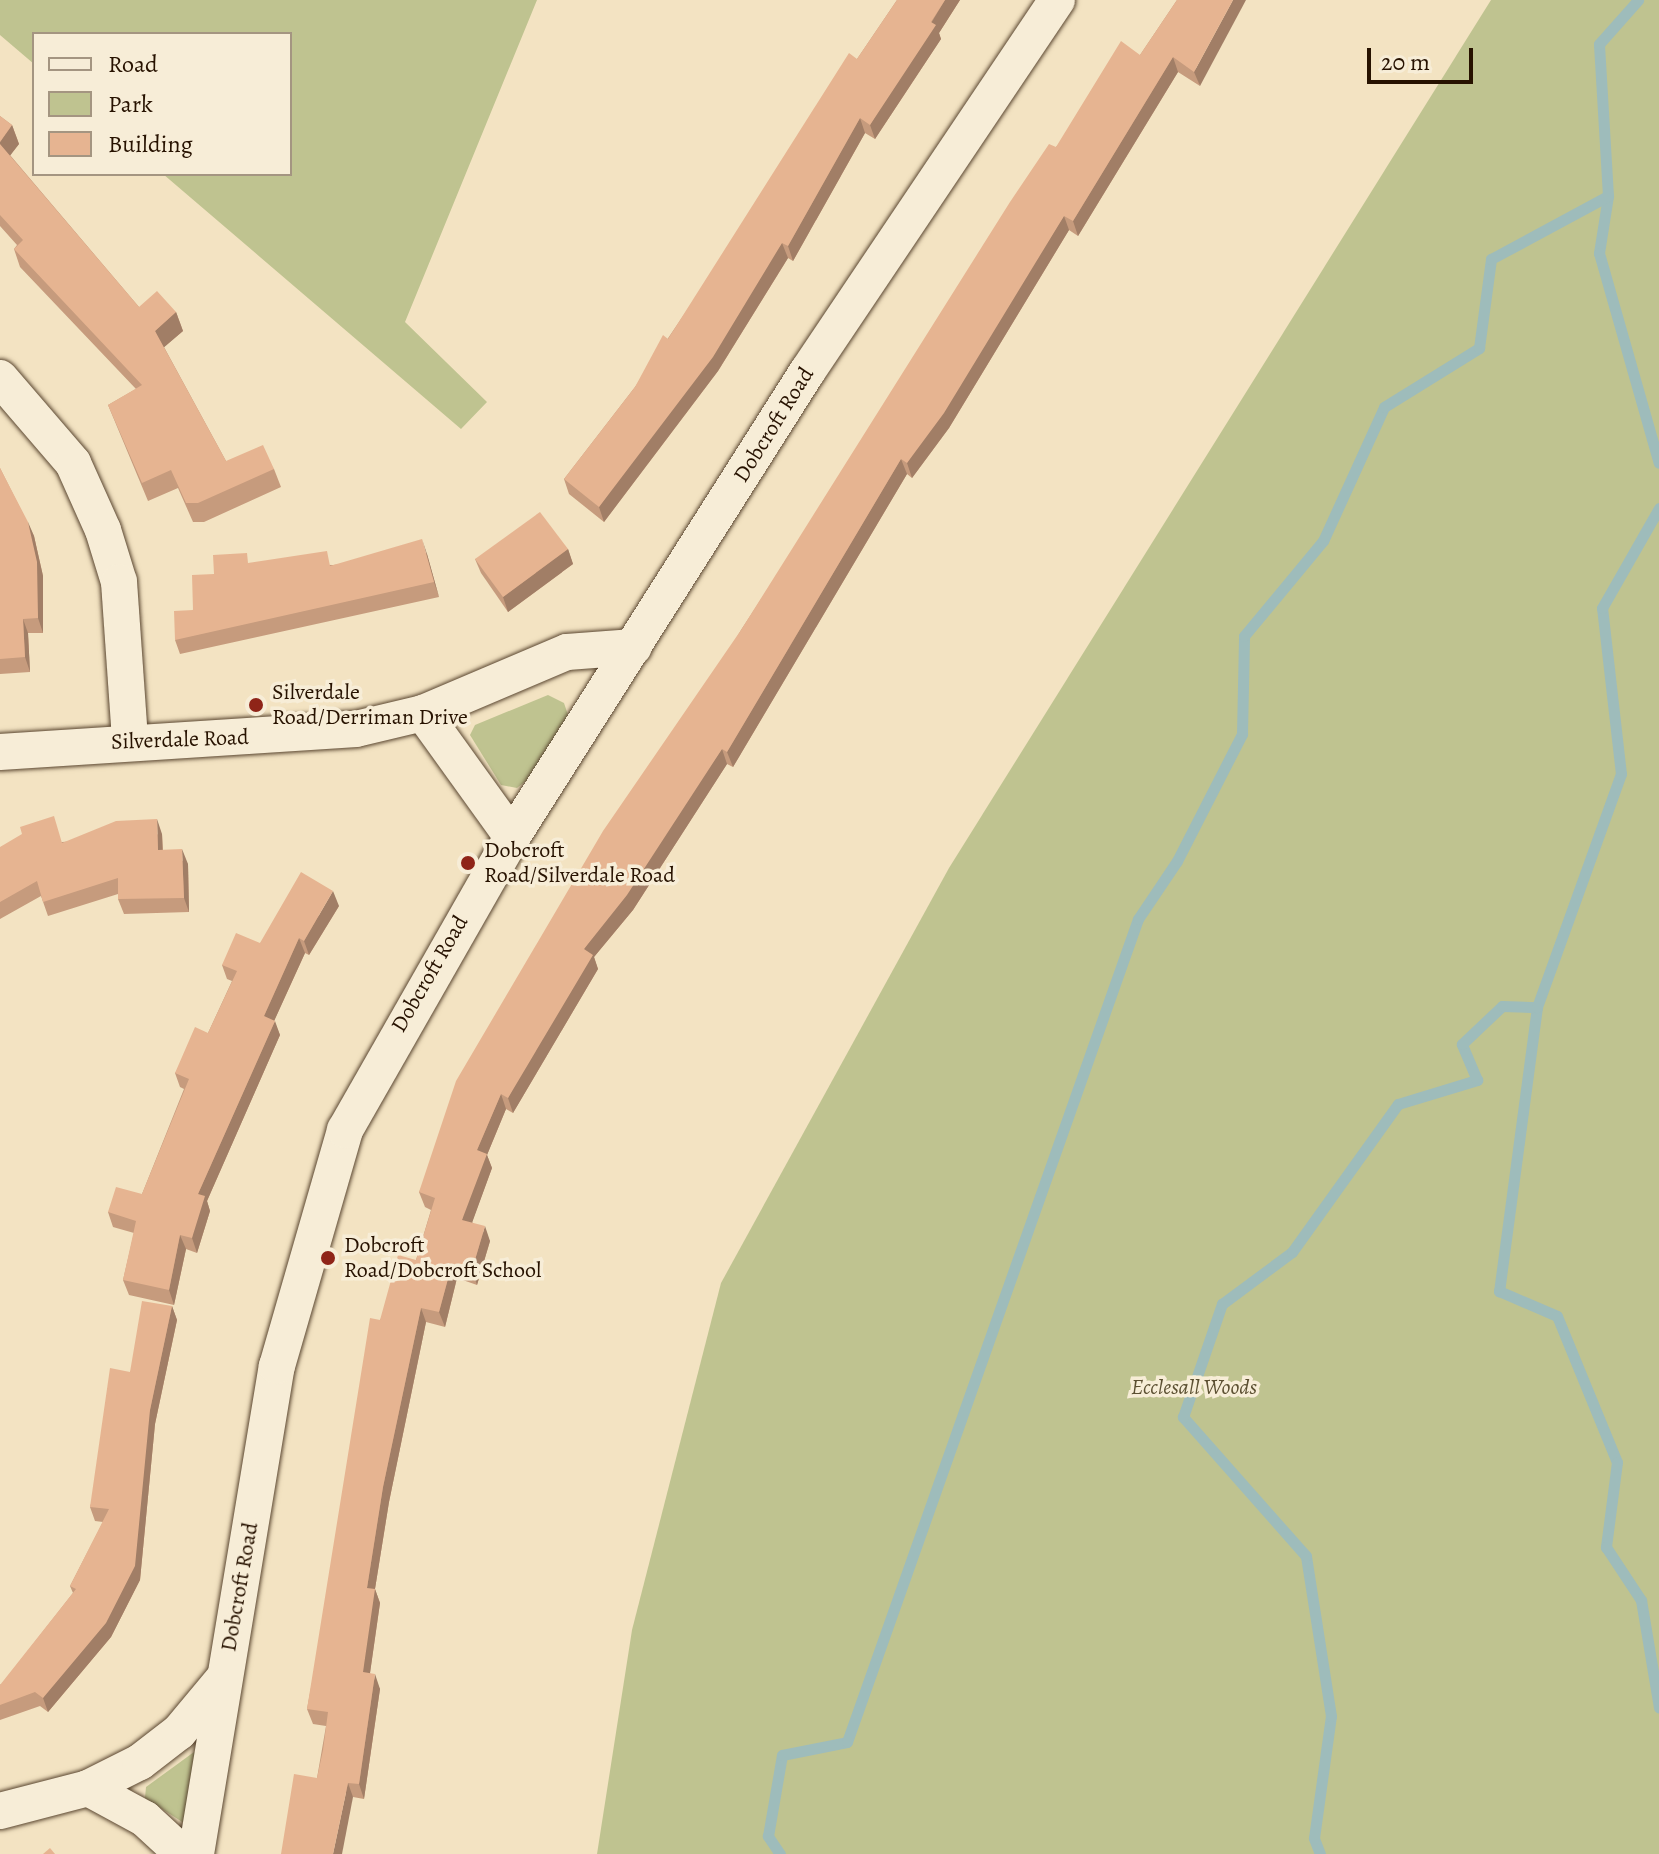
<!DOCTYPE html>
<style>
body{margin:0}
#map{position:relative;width:1659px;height:1854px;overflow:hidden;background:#f3e3c2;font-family:Alegreya,serif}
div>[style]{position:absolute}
.green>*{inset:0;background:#bfc390}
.stream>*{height:11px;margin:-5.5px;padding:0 5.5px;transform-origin:5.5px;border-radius:5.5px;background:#9ebcbb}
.roads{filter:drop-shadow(0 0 2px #5a4630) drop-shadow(0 0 2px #5a4630)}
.minor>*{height:36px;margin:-18px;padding:0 18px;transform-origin:18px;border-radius:18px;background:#f7edd7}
.wall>*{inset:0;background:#c69b7d}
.shaded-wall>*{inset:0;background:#a17e66}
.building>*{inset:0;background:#e6b491}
.dots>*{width:22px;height:22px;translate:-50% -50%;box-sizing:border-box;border:4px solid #f7edd7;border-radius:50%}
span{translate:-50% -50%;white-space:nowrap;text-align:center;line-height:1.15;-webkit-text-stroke:7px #f7edd7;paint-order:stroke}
.street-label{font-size:22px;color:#271200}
.poi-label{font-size:22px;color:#271200}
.left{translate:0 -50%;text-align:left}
.park-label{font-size:22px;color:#5c5032;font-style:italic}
.legend{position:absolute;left:32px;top:32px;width:260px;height:144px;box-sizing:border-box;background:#f7edd7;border:2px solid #a49581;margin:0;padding:10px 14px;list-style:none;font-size:24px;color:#271200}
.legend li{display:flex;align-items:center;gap:16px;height:40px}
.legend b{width:40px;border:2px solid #a49581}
.scale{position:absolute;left:1367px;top:48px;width:106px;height:36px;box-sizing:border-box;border:4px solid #271200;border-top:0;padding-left:10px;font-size:24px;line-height:28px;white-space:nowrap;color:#271200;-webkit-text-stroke:6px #f7edd7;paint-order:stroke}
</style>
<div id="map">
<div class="green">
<i style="clip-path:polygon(0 0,537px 0,405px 322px,487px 402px,461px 429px,163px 174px,290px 174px,290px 34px,34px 34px,34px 64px,0 35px)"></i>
<i style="clip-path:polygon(1491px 0,1659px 0,1659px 1854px,597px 1854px,632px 1630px,721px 1283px,949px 868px)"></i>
<i style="clip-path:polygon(548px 695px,564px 703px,568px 715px,537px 772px,517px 788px,501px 785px,470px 735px,475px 725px)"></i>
<i style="clip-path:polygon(194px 1752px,207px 1757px,187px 1825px,145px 1798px,146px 1787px)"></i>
</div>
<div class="stream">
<i style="left:1608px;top:196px;width:58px;rotate:99deg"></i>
<i style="left:1599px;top:253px;width:218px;rotate:74.1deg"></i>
<i style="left:1537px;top:1007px;width:287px;rotate:97.6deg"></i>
<i style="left:1499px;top:1291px;width:63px;rotate:23.3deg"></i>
<i style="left:1557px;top:1316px;width:158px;rotate:67.7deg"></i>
<i style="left:1617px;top:1462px;width:86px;rotate:97.4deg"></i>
<i style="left:1606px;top:1547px;width:64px;rotate:56.6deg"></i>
<i style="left:1641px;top:1600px;width:109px;rotate:80.5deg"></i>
<i style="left:780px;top:1854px;width:22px;rotate:-124deg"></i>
<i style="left:768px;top:1836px;width:82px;rotate:-80.2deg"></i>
<i style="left:782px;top:1755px;width:66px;rotate:-11.3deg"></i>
<i style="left:847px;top:1742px;width:873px;rotate:-70.53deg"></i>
<i style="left:1138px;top:919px;width:70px;rotate:-56.1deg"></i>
<i style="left:1177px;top:861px;width:143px;rotate:-62.9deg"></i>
<i style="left:1242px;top:734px;width:98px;rotate:-88.8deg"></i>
<i style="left:1244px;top:636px;width:124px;rotate:-50.3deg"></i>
<i style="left:1323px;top:541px;width:147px;rotate:-65.5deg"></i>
<i style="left:1384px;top:407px;width:112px;rotate:-31.8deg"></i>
<i style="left:1479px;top:348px;width:90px;rotate:-82.3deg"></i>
<i style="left:1491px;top:259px;width:133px;rotate:-28.3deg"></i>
<i style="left:1608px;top:196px;width:152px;rotate:-93.4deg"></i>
<i style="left:1599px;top:44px;width:59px;rotate:-48.4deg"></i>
<i style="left:1320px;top:1854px;width:17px;rotate:-111deg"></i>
<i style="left:1314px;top:1838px;width:123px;rotate:-82.1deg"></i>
<i style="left:1331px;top:1716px;width:162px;rotate:-98.9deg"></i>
<i style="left:1306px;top:1556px;width:186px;rotate:-131.5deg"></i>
<i style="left:1183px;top:1417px;width:120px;rotate:-71deg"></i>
<i style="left:1222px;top:1304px;width:87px;rotate:-36.6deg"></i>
<i style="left:1292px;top:1252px;width:182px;rotate:-54.4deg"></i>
<i style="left:1398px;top:1104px;width:83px;rotate:-16.9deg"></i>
<i style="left:1477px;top:1080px;width:39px;rotate:-113deg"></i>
<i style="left:1462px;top:1044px;width:55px;rotate:-43.5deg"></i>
<i style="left:1502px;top:1006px;width:35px;rotate:2deg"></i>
<i style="left:1537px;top:1007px;width:248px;rotate:-70.2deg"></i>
<i style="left:1621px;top:774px;width:167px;rotate:-96.5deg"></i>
<i style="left:1602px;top:608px;width:115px;rotate:-60.3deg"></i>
</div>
<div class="roads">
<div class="minor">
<i style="left:0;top:378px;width:112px;rotate:49.3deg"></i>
<i style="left:73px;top:463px;width:73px;rotate:65.9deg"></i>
<i style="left:103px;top:530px;width:54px;rotate:72.9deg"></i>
<i style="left:119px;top:582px;width:159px;rotate:86deg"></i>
<i style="left:423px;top:713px;width:153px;rotate:54.3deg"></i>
<i style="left:0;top:752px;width:357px;rotate:-3.7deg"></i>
<i style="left:356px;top:729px;width:69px;rotate:-13.4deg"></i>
<i style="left:423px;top:713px;width:156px;rotate:-23deg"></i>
<i style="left:567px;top:652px;width:67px;rotate:-4.3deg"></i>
<i style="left:88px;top:1788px;width:65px;rotate:28.5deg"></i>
<i style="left:145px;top:1819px;width:52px;rotate:42.6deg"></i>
<i style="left:0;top:1811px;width:91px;rotate:-14.6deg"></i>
<i style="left:88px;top:1788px;width:58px;rotate:-26.6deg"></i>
<i style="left:140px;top:1762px;width:49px;rotate:-37.6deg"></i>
<i style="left:179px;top:1732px;width:70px;rotate:-50.2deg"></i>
<i style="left:196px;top:1854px;width:495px;rotate:-80.6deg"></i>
<i style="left:277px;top:1366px;width:246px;rotate:-73.9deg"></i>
<i style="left:345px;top:1130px;width:337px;rotate:-60.3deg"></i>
<i style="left:512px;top:837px;width:551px;rotate:-57.61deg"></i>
<i style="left:807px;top:372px;width:448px;rotate:-56.1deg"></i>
</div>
</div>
<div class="wall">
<i style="clip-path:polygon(897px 0,960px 0,939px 33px,941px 39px,875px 139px,865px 133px,793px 261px,788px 258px,718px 371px,604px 522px,569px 494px,564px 479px,635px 387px)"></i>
<i style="clip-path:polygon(1177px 0,1200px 86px,1178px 72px,1078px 236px,1069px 230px,949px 428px,912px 478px,907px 474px,733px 767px,727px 764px,633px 910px,594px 957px,598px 969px,513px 1113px,506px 1109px,487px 1155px,492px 1168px,472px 1222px,490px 1241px,477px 1285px,457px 1278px,445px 1327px,426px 1322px,389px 1502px,375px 1589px,380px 1603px,370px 1673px,380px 1689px,364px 1799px,353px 1797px,317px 1778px,326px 1726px,313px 1724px,307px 1709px,380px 1320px,416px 1260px,431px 1210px,425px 1207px,419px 1192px,741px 630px,1056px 147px,1140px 55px)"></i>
<i style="clip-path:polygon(0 116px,12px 125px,19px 144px,10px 155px,139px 307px,176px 312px,183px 331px,164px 347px,226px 461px,274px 469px,281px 487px,204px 522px,193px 522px,178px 488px,148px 501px,108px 405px,136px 389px,20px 267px,14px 249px,17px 245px,0 226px)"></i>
<i style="clip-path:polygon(0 468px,34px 536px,43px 576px,43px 633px,28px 633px,30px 672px,0 674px)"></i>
<i style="clip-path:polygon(568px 549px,573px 564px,508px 612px,481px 573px,475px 559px)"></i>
<i style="clip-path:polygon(427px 554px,439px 597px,180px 654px,175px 640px,214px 574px,251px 563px,333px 565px)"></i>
<i style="clip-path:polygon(162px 834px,163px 850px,188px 864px,189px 912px,124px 914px,118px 899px,118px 894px,48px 916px,41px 896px,0 919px,0 847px)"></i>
<i style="clip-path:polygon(339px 906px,309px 955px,305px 953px,274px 1021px,280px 1035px,207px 1201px,210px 1211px,197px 1253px,186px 1249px,174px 1305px,129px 1295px,123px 1280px,134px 1233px,113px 1227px,108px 1212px,142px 1194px,184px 1089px,180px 1087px,175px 1073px,208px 1033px,232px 981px,227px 979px,222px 965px,260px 943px)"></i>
<i style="clip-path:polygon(172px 1306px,177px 1320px,155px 1424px,140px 1580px,111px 1637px,48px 1712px,40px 1706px,0 1720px,0 1684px,1px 1685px,73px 1593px,70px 1586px,103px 1522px,95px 1521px,90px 1507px,130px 1372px)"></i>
</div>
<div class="shaded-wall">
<i style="clip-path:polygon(945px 0,960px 0,939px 33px,941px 39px,875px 139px,870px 125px)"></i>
<i style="clip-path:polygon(1233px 0,1246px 0,1200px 86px,1194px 72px)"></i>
<i style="clip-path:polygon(1173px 57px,1178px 72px,1078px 236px,1073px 221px)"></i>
<i style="clip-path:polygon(860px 118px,865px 133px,793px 261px,788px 246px)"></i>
<i style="clip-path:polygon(12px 125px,19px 144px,6px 161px,0 145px,0 142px)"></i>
<i style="clip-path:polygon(1064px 216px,1069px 230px,949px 428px,912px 478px,907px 463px)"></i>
<i style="clip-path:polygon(782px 243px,788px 258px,718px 371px,604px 522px,599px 507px)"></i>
<i style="clip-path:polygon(176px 312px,183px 331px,162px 349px,155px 331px)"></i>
<i style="clip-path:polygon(901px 459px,907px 474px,733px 767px,727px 752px)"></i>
<i style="clip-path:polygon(28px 522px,34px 536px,43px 576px,43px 633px,38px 618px)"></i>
<i style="clip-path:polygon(422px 539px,427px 554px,439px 597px,434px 582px)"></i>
<i style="clip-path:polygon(568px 549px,573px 564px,508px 612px,503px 597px)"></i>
<i style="clip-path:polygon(23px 619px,28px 633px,30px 672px,25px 657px)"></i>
<i style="clip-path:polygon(722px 749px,727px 764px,633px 910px,594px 957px,598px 969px,513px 1113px,508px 1098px,584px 949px)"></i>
<i style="clip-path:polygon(157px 819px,162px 834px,163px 864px,158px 850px)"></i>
<i style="clip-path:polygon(182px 849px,188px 864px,189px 912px,184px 898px)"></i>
<i style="clip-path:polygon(333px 891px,339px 906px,309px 955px,304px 941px)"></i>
<i style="clip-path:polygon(299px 938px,305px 953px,270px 1030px,264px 1016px)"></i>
<i style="clip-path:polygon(275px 1021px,280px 1035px,207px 1201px,210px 1211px,197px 1253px,192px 1238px,198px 1194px)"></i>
<i style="clip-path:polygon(501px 1094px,506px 1109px,487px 1155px,492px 1168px,468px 1234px,462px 1220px,477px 1150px)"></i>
<i style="clip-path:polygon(485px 1226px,490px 1241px,477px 1285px,472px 1270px)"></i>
<i style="clip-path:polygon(180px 1235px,186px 1249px,174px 1305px,169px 1290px)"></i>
<i style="clip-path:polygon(452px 1264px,457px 1278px,445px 1327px,439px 1312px)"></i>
<i style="clip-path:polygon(172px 1306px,177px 1320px,155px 1424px,140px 1580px,111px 1637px,48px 1712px,43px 1698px,150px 1410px)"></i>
<i style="clip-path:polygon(421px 1308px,426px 1322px,389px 1502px,375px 1589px,380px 1603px,368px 1687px,363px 1672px,367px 1588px,383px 1487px)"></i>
<i style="clip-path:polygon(375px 1674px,380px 1689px,364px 1799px,359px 1784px)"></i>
<i style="clip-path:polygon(348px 1783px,353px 1797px,342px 1854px,333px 1854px)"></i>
</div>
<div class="building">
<i style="clip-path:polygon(897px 0,945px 0,931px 22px,936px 25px,870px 125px,860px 118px,788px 246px,782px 243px,713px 357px,599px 507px,564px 479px,635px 387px,663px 335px,668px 339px,849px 53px,857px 59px)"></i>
<i style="clip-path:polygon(1177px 0,1233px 0,1194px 72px,1173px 57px,1073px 221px,1064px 216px,944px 413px,907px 463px,901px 459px,727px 752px,722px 749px,627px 895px,584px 949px,593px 955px,508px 1098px,501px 1094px,477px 1150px,487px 1154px,462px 1220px,485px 1226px,472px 1270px,452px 1264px,439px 1312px,421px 1308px,383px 1487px,367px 1588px,375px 1589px,363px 1672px,375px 1674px,359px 1784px,348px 1783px,333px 1854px,281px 1854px,294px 1774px,317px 1778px,323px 1750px,328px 1712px,307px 1709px,370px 1318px,380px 1320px,398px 1255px,416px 1260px,435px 1198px,419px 1192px,456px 1081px,603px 831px,741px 630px,1010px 202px,1049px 144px,1056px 147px,1121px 41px,1140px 55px)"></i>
<i style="clip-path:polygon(0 116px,12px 125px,0 142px)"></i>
<i style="clip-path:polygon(0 144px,139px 307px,157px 291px,176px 312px,155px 331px,226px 461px,263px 445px,274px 469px,198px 503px,186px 503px,171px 470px,142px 483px,108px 405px,142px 385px,14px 249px,23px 240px,0 215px)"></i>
<i style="clip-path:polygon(0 468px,28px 522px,37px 562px,38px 618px,23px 619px,25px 657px,0 659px)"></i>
<i style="clip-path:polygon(540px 512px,568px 549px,503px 597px,475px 559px)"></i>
<i style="clip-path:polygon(422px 539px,434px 582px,175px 640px,174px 611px,193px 610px,192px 575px,214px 574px,213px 555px,247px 553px,248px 563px,327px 551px,330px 566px)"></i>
<i style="clip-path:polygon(54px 816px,62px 843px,116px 821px,157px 819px,158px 850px,182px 849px,184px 898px,118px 899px,118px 878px,43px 902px,37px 881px,0 902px,0 847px,22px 834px,20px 827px)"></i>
<i style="clip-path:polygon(301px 872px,333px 891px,304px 941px,299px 938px,264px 1016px,275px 1021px,198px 1194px,205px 1196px,192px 1238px,180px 1235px,169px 1290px,123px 1280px,136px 1221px,108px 1212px,116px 1187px,142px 1194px,189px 1079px,175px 1073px,195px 1027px,208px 1033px,237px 971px,222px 965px,236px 933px,260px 943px)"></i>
<i style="clip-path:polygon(142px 1301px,172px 1306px,150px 1410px,135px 1566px,106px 1623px,43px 1698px,35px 1692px,0 1705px,0 1685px,76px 1589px,70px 1586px,109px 1509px,90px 1507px,110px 1368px,130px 1372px)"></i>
<i style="clip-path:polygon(50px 1848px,55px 1854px,43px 1854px)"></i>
</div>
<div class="dots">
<i style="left:256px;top:705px;background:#8f2418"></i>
<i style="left:468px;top:863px;background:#8f2418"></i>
<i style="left:328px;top:1258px;background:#8f2418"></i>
</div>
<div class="street-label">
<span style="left:774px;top:425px;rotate:-58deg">Dobcroft Road</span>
<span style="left:180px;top:740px;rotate:-2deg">Silverdale Road</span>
<span style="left:430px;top:974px;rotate:-60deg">Dobcroft Road</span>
<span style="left:240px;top:1587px;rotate:-80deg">Dobcroft Road</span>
</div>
<div class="poi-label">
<span class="left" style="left:272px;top:705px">Silverdale<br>Road/Derriman Drive</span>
<span class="left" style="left:484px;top:863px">Dobcroft<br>Road/Silverdale Road</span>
<span class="left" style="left:344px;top:1258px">Dobcroft<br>Road/Dobcroft School</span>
</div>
<div class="park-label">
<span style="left:1194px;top:1388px">Ecclesall Woods</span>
</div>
<ul class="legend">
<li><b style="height:10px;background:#f7edd7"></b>Road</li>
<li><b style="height:22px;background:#bfc390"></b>Park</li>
<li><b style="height:22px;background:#e6b491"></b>Building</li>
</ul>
<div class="scale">20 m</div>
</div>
